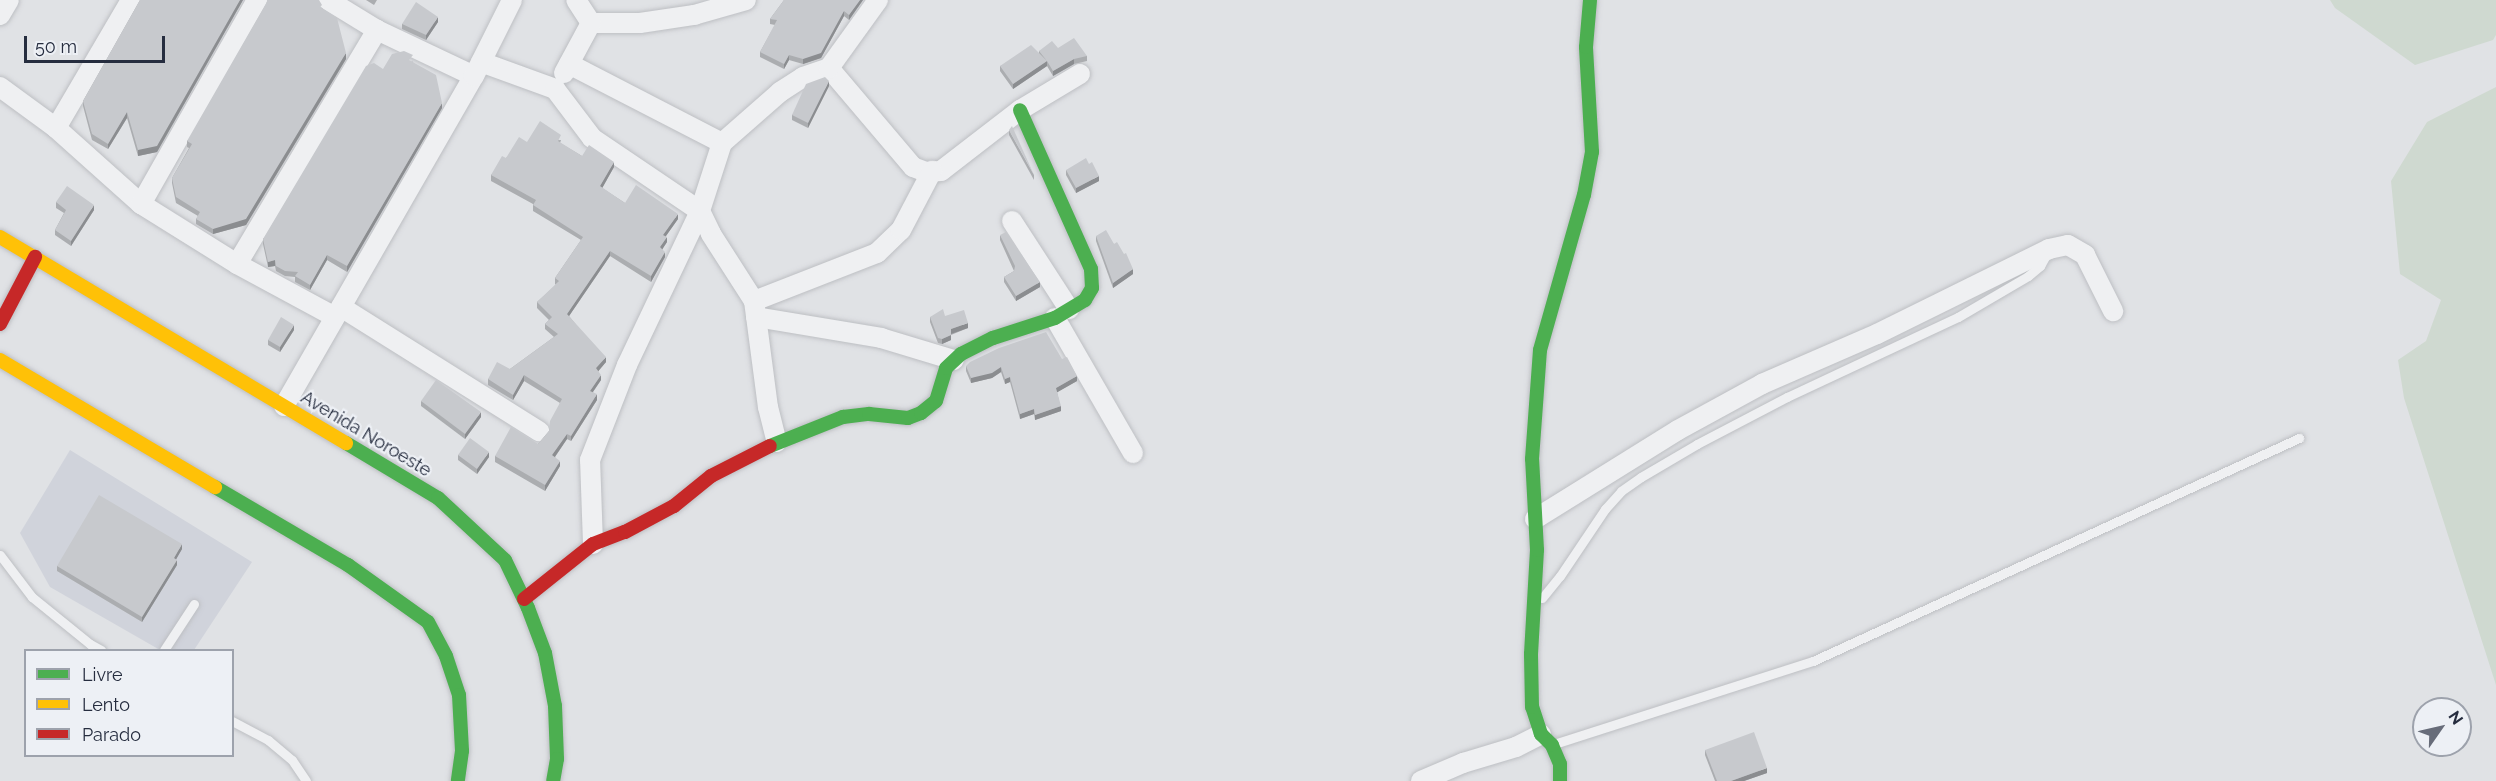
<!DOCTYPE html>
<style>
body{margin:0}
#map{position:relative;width:2496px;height:781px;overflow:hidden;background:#e0e2e5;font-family:Raleway,sans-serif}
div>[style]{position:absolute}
.built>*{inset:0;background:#d0d3db}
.green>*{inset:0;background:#cfd9d0}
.roads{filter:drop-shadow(0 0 2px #bdbfc3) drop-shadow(0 0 2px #bdbfc3)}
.lane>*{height:9px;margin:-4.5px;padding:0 4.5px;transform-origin:4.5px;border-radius:4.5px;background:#eff0f2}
.street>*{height:20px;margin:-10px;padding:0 10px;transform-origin:10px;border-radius:10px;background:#eff0f2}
.fast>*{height:14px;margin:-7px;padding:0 7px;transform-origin:7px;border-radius:7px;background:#4caf50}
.slow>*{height:14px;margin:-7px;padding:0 7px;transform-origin:7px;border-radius:7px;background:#ffc107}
.jam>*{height:14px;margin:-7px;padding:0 7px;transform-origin:7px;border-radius:7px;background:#c62828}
.wall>*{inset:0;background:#abadb0}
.shaded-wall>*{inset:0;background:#8b8d90}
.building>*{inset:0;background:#c7c9cd}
span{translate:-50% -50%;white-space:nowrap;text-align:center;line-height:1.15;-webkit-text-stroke:4.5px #edf0f5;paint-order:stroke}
.street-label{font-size:18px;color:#262d3f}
.legend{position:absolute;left:24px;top:649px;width:210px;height:108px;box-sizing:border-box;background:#edf0f5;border:2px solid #9da2ac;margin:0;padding:8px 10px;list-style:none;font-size:18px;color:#262d3f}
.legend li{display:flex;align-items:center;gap:12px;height:30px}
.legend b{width:30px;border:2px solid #9da2ac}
.north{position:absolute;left:2412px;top:697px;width:60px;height:60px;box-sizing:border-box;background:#edf0f5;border:2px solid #9da2ac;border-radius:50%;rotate:56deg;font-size:16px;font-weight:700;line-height:24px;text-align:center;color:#262d3f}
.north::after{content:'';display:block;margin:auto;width:21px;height:27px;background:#676c79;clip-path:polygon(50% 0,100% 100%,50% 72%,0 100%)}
.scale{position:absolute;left:24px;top:36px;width:141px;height:27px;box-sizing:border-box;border:3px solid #262d3f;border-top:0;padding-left:8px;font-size:18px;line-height:21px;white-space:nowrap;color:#262d3f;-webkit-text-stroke:4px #edf0f5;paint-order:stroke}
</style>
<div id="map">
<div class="built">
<i style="clip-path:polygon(70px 450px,252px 562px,194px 650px,160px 650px,50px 587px,20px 533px)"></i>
</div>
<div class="green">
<i style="clip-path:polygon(2330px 0,2496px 0,2496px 35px,2493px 40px,2415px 65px,2335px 8px)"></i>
<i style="clip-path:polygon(2496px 87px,2496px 685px,2404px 398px,2398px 360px,2426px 341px,2441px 300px,2400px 274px,2391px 181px,2427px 122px)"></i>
</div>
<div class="roads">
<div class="lane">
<i style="left:0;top:555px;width:53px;rotate:52.7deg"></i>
<i style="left:32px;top:597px;width:75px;rotate:39deg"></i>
<i style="left:90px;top:644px;width:13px;rotate:29deg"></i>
<i style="left:1542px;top:598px;width:28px;rotate:-51deg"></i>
<i style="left:1560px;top:576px;width:81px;rotate:-56.1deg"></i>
<i style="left:1605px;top:509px;width:24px;rotate:-48deg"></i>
<i style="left:1621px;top:491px;width:24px;rotate:-35deg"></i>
<i style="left:1641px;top:477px;width:65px;rotate:-30.5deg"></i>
<i style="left:1697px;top:444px;width:102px;rotate:-27.6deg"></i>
<i style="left:1787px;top:397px;width:189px;rotate:-25.1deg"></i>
<i style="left:1958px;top:317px;width:81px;rotate:-30.4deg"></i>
<i style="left:2028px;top:276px;width:16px;rotate:-40deg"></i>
<i style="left:2040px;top:266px;width:13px;rotate:-61deg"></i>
<i style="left:164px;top:650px;width:55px;rotate:-56.9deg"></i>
<i style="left:232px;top:721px;width:41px;rotate:27.8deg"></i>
<i style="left:268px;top:740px;width:31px;rotate:40deg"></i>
<i style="left:292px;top:760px;width:25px;rotate:56deg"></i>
<i style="left:1554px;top:744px;width:272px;rotate:-17.8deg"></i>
<i style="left:1813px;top:661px;width:535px;rotate:-24.65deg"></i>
</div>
<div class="street">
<i style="left:328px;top:0;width:57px;rotate:31.5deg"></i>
<i style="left:377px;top:30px;width:107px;rotate:25.4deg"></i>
<i style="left:0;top:15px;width:17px;rotate:-59deg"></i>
<i style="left:591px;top:23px;width:49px"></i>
<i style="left:640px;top:23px;width:55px;rotate:-8.4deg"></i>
<i style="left:694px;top:15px;width:54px;rotate:-16.1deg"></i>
<i style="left:481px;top:62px;width:79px;rotate:20deg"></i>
<i style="left:555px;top:89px;width:61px;rotate:52.9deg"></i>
<i style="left:592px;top:138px;width:130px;rotate:34.1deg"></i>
<i style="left:700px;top:211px;width:25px;rotate:64deg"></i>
<i style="left:711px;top:234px;width:80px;rotate:57.3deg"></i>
<i style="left:754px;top:301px;width:107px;rotate:82.5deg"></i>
<i style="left:768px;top:407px;width:36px;rotate:76deg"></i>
<i style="left:569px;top:64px;width:172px;rotate:27.3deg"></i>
<i style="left:829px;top:68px;width:130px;rotate:49.7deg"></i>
<i style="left:913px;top:167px;width:14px;rotate:21deg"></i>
<i style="left:926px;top:172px;width:15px;rotate:-4deg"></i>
<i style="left:941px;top:171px;width:100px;rotate:-37.7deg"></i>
<i style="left:1020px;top:110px;width:70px;rotate:-31deg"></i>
<i style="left:564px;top:73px;width:57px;rotate:-61.6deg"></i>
<i style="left:591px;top:23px;width:27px;rotate:-123deg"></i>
<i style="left:0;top:87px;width:69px;rotate:36.2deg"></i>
<i style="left:56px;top:128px;width:114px;rotate:41.8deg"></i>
<i style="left:141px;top:204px;width:113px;rotate:32deg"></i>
<i style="left:237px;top:264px;width:111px;rotate:28.4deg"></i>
<i style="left:56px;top:128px;width:148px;rotate:-59.6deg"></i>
<i style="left:141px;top:204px;width:235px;rotate:-60.4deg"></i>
<i style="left:1012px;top:221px;width:105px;rotate:57.1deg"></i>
<i style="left:237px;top:264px;width:273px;rotate:-59.1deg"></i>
<i style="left:754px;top:301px;width:132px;rotate:-21.3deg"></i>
<i style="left:877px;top:253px;width:33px;rotate:-44deg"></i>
<i style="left:901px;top:230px;width:67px;rotate:-62.3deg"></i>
<i style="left:341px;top:307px;width:234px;rotate:32.1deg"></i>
<i style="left:756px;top:317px;width:127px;rotate:9.5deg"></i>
<i style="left:881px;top:338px;width:76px;rotate:16.8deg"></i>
<i style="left:1055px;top:318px;width:156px;rotate:60deg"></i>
<i style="left:284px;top:406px;width:381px;rotate:-60.1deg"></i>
<i style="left:474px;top:76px;width:85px;rotate:-63.4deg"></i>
<i style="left:1535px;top:519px;width:168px;rotate:-31.9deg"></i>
<i style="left:1678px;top:430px;width:96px;rotate:-28.7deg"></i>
<i style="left:1762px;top:384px;width:125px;rotate:-23.5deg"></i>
<i style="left:1877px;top:334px;width:192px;rotate:-26.3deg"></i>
<i style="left:2049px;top:249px;width:19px;rotate:-12deg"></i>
<i style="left:2068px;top:245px;width:20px;rotate:30deg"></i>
<i style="left:2085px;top:255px;width:63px;rotate:63.4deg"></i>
<i style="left:593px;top:544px;width:84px;rotate:-92deg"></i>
<i style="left:590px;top:460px;width:102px;rotate:-68.7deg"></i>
<i style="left:627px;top:365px;width:170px;rotate:-64.6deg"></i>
<i style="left:700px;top:211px;width:71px;rotate:-72.1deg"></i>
<i style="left:722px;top:143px;width:77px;rotate:-41.3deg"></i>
<i style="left:780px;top:92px;width:27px;rotate:-33deg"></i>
<i style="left:803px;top:77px;width:28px;rotate:-19deg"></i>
<i style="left:829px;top:68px;width:84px;rotate:-54.2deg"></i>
<i style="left:1421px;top:781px;width:46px;rotate:-23.2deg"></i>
<i style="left:1463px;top:763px;width:55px;rotate:-16.8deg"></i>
<i style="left:1516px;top:747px;width:28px;rotate:-27deg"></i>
</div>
<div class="fast">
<i style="left:346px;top:443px;width:107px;rotate:30.9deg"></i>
<i style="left:438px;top:498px;width:91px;rotate:42.8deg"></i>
<i style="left:505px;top:560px;width:53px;rotate:64.4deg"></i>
<i style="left:528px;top:608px;width:48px;rotate:69.3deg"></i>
<i style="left:545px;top:653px;width:54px;rotate:79.3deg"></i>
<i style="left:555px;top:706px;width:53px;rotate:87.8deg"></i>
<i style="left:557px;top:759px;width:22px;rotate:100deg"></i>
<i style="left:770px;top:446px;width:79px;rotate:-21.7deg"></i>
<i style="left:843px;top:417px;width:26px;rotate:-7deg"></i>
<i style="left:869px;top:414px;width:39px;rotate:6deg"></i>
<i style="left:908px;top:418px;width:14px;rotate:-21deg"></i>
<i style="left:921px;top:413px;width:19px;rotate:-39deg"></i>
<i style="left:936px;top:401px;width:34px;rotate:-73deg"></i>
<i style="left:946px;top:368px;width:21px;rotate:-43deg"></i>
<i style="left:961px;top:354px;width:36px;rotate:-27deg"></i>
<i style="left:993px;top:338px;width:65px;rotate:-17.9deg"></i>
<i style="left:1055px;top:318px;width:35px;rotate:-31deg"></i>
<i style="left:1085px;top:300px;width:14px;rotate:-60deg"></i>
<i style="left:1092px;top:288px;width:19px;rotate:-93deg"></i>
<i style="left:1091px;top:269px;width:174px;rotate:-114.1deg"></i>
<i style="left:215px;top:487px;width:154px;rotate:30.4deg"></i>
<i style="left:348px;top:565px;width:98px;rotate:35.5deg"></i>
<i style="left:428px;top:622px;width:38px;rotate:62deg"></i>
<i style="left:446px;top:656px;width:41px;rotate:71.6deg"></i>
<i style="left:459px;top:695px;width:56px;rotate:86.9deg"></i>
<i style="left:462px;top:751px;width:30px;rotate:98deg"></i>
<i style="left:1560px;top:781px;width:17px;rotate:-90deg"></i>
<i style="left:1560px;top:764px;width:21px;rotate:-113deg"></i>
<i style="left:1552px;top:745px;width:16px;rotate:-135deg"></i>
<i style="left:1541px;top:734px;width:28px;rotate:-108deg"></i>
<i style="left:1532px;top:707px;width:53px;rotate:-91.1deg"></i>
<i style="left:1531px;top:654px;width:104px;rotate:-86.7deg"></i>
<i style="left:1537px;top:550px;width:91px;rotate:-93.1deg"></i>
<i style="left:1532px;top:459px;width:109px;rotate:-85.8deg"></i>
<i style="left:1540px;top:350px;width:161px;rotate:-74.2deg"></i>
<i style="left:1584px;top:195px;width:44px;rotate:-79.5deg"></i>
<i style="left:1592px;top:152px;width:105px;rotate:-93.3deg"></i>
<i style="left:1586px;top:47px;width:47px;rotate:-85.1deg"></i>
</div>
<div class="slow">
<i style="left:0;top:237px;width:403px;rotate:30.8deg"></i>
<i style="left:0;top:360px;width:250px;rotate:30.6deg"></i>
</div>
<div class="jam">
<i style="left:0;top:324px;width:76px;rotate:-62.4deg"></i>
<i style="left:524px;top:599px;width:88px;rotate:-38.6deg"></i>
<i style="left:593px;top:544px;width:34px;rotate:-21deg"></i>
<i style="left:625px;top:532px;width:55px;rotate:-28deg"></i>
<i style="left:674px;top:506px;width:48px;rotate:-39deg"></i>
<i style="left:711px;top:476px;width:66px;rotate:-27deg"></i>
</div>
</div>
<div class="wall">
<i style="clip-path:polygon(140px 0,243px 0,157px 152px,138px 156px,127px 118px,108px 149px,92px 140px,83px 106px,83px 101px)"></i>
<i style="clip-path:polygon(366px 0,377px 0,374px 5px)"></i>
<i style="clip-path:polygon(784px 0,863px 0,849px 20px,844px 16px,821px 58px,803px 64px,789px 60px,784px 69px,760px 57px,760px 52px,775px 25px,770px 24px,770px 19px)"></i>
<i style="clip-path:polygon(322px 8px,346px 59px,246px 225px,213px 234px,196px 224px,196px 219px,198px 216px,176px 203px,172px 183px,172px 178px,189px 148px,187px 147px,187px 141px)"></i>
<i style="clip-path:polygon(438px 22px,426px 40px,402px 29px,402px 24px)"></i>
<i style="clip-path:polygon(1058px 48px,1087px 56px,1087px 61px,1074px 64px,1053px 76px,1047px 66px,1013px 89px,1000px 71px,1000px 66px,1039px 54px,1039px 51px)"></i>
<i style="clip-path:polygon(413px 60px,412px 61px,442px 108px,347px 272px,327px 260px,310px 290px,295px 282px,295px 277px,285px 276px,276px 271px,275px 266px,268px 267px,263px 244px,263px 239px)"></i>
<i style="clip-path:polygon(829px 86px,808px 128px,792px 120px,792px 115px)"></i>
<i style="clip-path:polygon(1009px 130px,1034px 175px,1034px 180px,1009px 135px)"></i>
<i style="clip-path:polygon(561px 140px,560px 143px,582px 156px,614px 167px,602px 188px,625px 203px,678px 219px,666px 236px,667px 242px,662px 249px,665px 257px,651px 282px,610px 256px,569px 316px,606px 362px,598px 371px,601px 380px,593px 392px,597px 400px,571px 441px,567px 439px,555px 457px,560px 466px,545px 491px,495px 462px,495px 456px,538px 444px,549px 431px,560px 403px,524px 381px,513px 400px,488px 385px,488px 379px,510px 369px,554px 337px,545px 329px,545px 324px,549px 320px,537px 308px,537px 302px,556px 285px,555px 284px,555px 278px,581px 240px,533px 211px,533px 204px,491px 181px,491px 175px,506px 158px,527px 142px)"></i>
<i style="clip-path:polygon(1066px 170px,1099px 181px,1076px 193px,1066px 175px)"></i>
<i style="clip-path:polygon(56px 202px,94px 210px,71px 246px,55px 235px,55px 230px,64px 213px,56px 208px)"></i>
<i style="clip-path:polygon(1000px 235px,1040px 287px,1016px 301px,1004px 282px,1004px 277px,1014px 271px,1000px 240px)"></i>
<i style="clip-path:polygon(1096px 236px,1114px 244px,1133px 274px,1113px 288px,1096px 241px)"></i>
<i style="clip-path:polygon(945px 316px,968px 328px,951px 335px,951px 340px,942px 344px,938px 343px,930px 322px,930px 317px)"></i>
<i style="clip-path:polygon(294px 330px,280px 352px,268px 345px,268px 340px)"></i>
<i style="clip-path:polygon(1062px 359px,1077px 381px,1057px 392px,1061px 411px,1035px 420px,1034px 414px,1020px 419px,1010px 382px,1005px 384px,1001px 372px,992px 378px,971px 383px,966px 371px,966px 366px)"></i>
<i style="clip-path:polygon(421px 401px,481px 417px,465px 439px,421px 406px)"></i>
<i style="clip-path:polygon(458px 455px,489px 457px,477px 474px,458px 460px)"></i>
<i style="clip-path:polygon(182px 549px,176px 559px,177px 565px,142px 622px,57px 571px,57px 566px)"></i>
<i style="clip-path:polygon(1705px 750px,1767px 773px,1744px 781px,1715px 781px,1705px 755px)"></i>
</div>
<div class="shaded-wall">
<i style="clip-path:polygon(240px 0,243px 0,157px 152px,138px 156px,138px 150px)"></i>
<i style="clip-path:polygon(860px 0,863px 0,849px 20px,849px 15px)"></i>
<i style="clip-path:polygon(844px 11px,844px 16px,821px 58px,803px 64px,803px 59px)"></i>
<i style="clip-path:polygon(438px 17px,438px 22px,426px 40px,426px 35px)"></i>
<i style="clip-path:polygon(346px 53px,346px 59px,246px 225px,213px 234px,213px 229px)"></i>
<i style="clip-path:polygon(789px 55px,789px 60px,784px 69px,784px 64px)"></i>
<i style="clip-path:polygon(1074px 59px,1074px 64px,1053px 76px,1053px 71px)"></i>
<i style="clip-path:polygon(1047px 61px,1047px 66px,1013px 89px,1013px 84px)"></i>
<i style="clip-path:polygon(829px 81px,829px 86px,808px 128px,808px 123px)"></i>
<i style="clip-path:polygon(442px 103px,442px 108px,347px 272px,347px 266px)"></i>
<i style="clip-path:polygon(127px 112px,127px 118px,108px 149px,108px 144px)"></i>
<i style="clip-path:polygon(614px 162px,614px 167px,600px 192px,600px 186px)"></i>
<i style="clip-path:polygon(1099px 176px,1099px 181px,1076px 193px,1076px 188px)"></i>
<i style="clip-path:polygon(94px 205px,94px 210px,71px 246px,71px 241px)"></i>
<i style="clip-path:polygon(678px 214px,678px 219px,663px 240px,663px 235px)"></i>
<i style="clip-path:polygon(667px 237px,667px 242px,660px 253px,660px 247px)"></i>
<i style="clip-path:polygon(610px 251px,610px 256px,567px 319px,567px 314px)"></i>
<i style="clip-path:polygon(665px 252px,665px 257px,651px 282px,651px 276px)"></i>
<i style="clip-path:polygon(327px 255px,327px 260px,310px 290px,310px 285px)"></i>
<i style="clip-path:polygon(275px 260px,275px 266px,268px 267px,268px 262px)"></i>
<i style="clip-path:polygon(1133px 269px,1133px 274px,1113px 288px,1113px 283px)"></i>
<i style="clip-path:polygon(1040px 282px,1040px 287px,1016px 301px,1016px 296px)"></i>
<i style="clip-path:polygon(968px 323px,968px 328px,951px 334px,951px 329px)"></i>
<i style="clip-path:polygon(294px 325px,294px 330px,280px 352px,280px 347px)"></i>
<i style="clip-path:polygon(951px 335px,951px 340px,942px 344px,942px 339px)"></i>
<i style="clip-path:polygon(606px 357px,606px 362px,596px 374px,596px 368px)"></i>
<i style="clip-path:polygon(1001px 367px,1001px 372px,992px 378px,971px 383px,971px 378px)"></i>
<i style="clip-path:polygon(524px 375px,524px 381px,513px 400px,513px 395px)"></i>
<i style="clip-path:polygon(601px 375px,601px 380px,590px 396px,590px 391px)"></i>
<i style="clip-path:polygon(1077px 376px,1077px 381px,1056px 393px,1056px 388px)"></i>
<i style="clip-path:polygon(1010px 377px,1010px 382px,1005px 384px,1005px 379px)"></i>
<i style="clip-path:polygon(597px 394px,597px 400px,571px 441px,571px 436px)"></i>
<i style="clip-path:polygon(1061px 406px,1061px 411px,1035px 420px,1035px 415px)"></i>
<i style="clip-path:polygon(1034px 409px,1034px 414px,1020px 419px,1020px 414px)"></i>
<i style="clip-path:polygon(481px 412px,481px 417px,465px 439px,465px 434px)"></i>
<i style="clip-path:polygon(567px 434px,567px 439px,552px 461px,552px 455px)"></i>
<i style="clip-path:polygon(489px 452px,489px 457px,477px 474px,477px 469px)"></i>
<i style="clip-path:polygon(560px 461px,560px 466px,545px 491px,545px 485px)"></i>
<i style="clip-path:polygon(182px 544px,182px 549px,174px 563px,174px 558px)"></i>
<i style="clip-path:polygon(177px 560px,177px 565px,142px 622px,142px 617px)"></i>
<i style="clip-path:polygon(1767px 768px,1767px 773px,1744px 781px,1731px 781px)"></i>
</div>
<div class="building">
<i style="clip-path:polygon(140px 0,240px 0,157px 146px,138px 150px,127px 112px,108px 144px,92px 134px,83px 101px)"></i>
<i style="clip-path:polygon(268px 0,319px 0,322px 5px,320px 7px,337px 18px,346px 53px,246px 219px,213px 229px,196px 219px,200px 212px,176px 197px,172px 178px,192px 144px,187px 141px)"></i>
<i style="clip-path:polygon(784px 0,860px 0,849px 15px,844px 11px,821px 53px,803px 59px,789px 55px,784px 64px,760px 52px,777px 20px,770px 19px)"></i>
<i style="clip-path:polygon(416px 2px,438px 17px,426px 35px,402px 24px)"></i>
<i style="clip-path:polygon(1074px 38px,1087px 56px,1074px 59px,1053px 71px,1047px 61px,1013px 84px,1000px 66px,1031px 45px,1047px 61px,1039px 51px,1052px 41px,1058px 48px)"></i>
<i style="clip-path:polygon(404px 51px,413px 55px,409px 60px,436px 75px,442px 103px,347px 266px,327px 255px,310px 285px,295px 276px,298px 272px,285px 271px,276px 266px,275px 260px,268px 262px,263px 239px,366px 66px,374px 63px,383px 69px,392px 54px)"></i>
<i style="clip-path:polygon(825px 77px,829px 81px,808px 123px,792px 115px,806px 84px)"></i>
<i style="clip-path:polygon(540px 121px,561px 135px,558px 141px,582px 156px,589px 145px,614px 162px,600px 186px,625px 203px,636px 185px,678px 214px,663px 235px,667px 237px,660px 247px,665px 252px,651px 276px,610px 251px,567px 314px,606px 357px,596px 368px,601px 375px,590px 391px,597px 394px,571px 436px,567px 434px,552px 455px,560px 461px,545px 485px,495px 456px,511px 427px,538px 444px,549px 431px,550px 421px,562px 399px,524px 375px,513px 395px,488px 379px,497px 362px,510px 369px,558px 334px,545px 324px,552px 317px,537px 302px,559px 281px,555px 278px,583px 237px,533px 205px,536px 200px,491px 175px,502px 156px,506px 158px,519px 137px,527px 142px)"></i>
<i style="clip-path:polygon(1012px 126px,1034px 175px,1009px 130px)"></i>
<i style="clip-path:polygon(1086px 158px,1089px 164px,1092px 162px,1099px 176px,1076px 188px,1066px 170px)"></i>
<i style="clip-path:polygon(67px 186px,94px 205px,71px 241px,55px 230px,66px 210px,56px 202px)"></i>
<i style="clip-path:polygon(1106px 230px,1114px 244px,1117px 242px,1124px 254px,1126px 253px,1133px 269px,1113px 283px,1096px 236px)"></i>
<i style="clip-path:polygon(1006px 232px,1040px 282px,1016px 296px,1004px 277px,1014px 271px,1015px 266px,1000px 235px)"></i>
<i style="clip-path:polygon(943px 309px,945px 316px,964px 310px,968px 323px,951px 329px,951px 335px,942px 339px,938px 338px,930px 317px)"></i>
<i style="clip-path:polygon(281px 317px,294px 325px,280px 347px,268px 340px)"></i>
<i style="clip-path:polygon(1046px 332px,1062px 359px,1067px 357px,1077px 376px,1056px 388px,1061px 406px,1035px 415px,1034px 409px,1020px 414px,1010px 377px,1005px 379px,1001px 367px,992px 373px,971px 378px,966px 366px,970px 362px,999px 348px)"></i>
<i style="clip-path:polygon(436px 380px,481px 412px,465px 434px,421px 401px)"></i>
<i style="clip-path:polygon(470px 438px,489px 452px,477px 469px,458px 455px)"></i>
<i style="clip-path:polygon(99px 495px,182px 544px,174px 558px,177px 560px,142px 617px,57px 566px)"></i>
<i style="clip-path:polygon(1754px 732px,1767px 768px,1731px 781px,1717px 781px,1705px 750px)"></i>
</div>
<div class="street-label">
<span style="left:366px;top:434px;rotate:31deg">Avenida Noroeste</span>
</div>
<ul class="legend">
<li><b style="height:8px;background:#4caf50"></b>Livre</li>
<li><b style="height:8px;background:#ffc107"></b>Lento</li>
<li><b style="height:8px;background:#c62828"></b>Parado</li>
</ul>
<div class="north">N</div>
<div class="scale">50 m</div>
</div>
